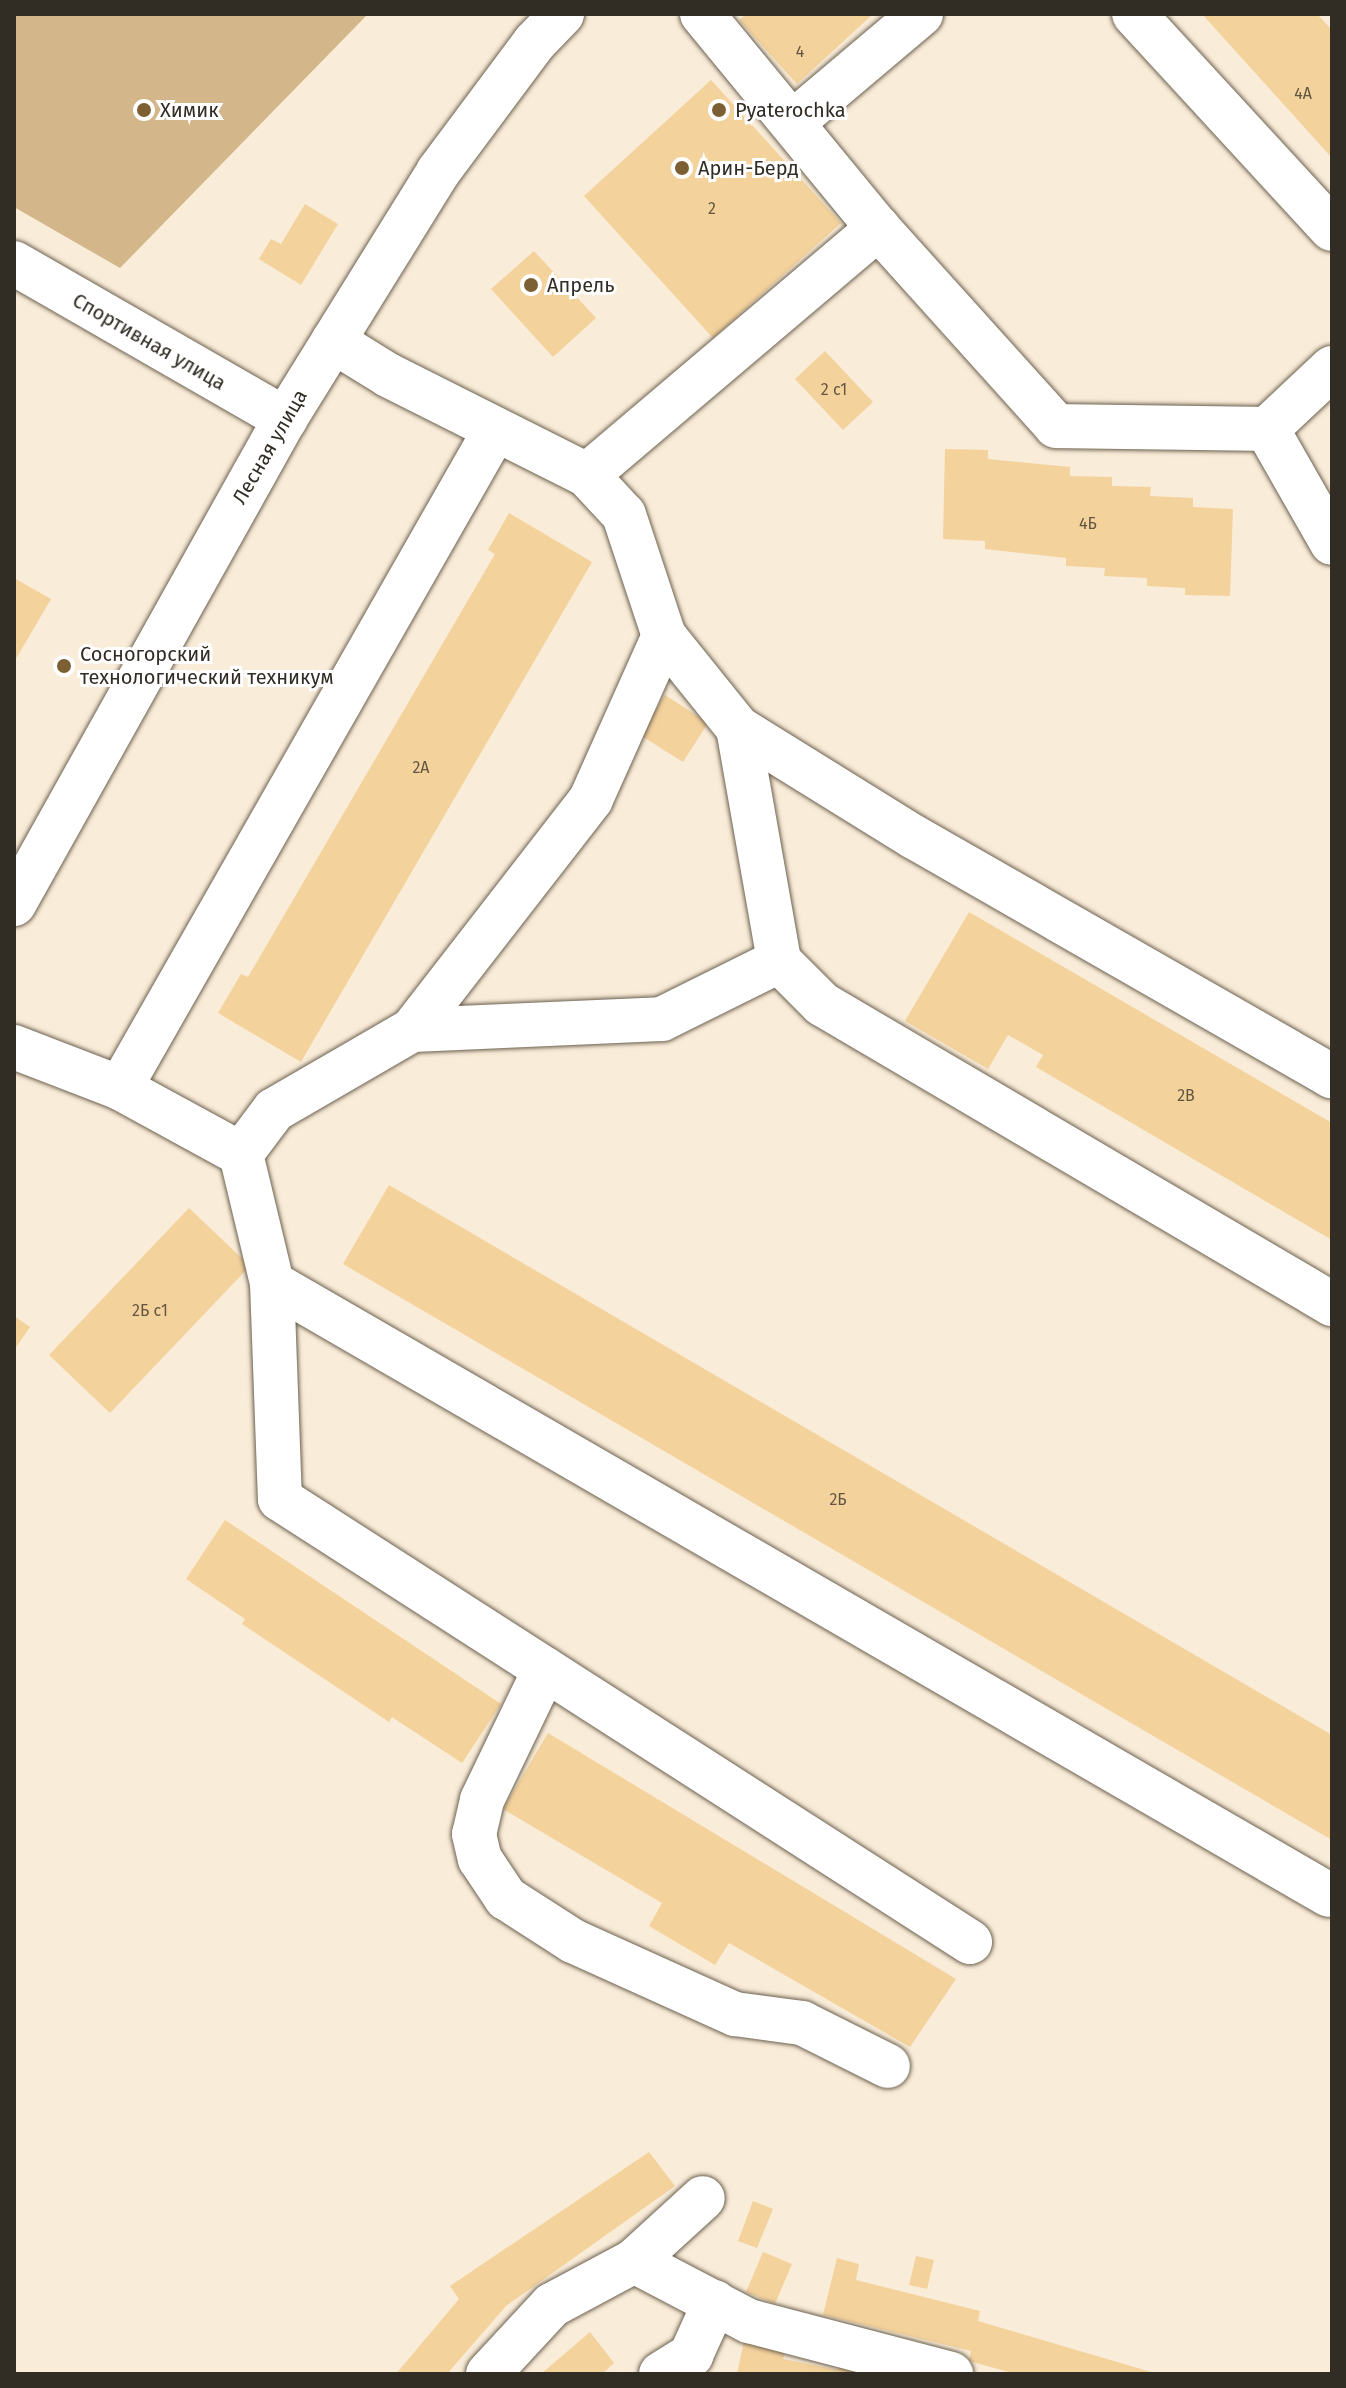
<!DOCTYPE html>
<meta charset="utf-8">
<style>
body{margin:0}
#map{position:relative;width:1346px;height:2388px;overflow:hidden;background:#f9ecd8;font-family:"Fira Sans",sans-serif}
div>[style]{position:absolute}
.green>*{inset:0;background:#d3b689}
.building>*{inset:0;background:#f4d29c}
.roads{filter:drop-shadow(0 0 2px #6c6150) drop-shadow(0 0 2px #6c6150)}
.minor>*{height:44px;margin:-22px;padding:0 22px;transform-origin:22px;border-radius:22px;background:#fff}
.major>*{height:44px;margin:-22px;padding:0 22px;transform-origin:22px;border-radius:22px;background:#fff}
.dots>*{width:22px;height:22px;translate:-50% -50%;box-sizing:border-box;border:4px solid #fff;border-radius:50%}
span{translate:-50% -50%;white-space:nowrap;text-align:center;line-height:1.15;-webkit-text-stroke:6px #fff;paint-order:stroke}
.number-label{font-size:16px;color:#625642}
.number-label span{-webkit-text-stroke-width:0}
.poi-label{font-size:20px;color:#312c24}
.left{translate:0 -50%;text-align:left}
.street-label{font-size:20px;color:#312c24}
.frame{position:absolute;inset:0;border:16px solid #312c24;pointer-events:none}
</style>
<div id="map">
<div class="green">
<i style="clip-path:polygon(14px 14px,368px 14px,120px 268px,14px 207px)"></i>
</div>
<div class="building">
<i style="clip-path:polygon(747px 14px,873px 14px,797px 84px,739px 20px)"></i>
<i style="clip-path:polygon(1202px 14px,1317px 14px,1332px 30px,1332px 158px)"></i>
<i style="clip-path:polygon(711px 80px,841px 223px,713px 338px,584px 196px)"></i>
<i style="clip-path:polygon(305px 204px,338px 224px,301px 285px,259px 259px,271px 239px,281px 244px)"></i>
<i style="clip-path:polygon(534px 251px,596px 318px,553px 357px,491px 289px)"></i>
<i style="clip-path:polygon(825px 351px,873px 402px,843px 430px,795px 379px)"></i>
<i style="clip-path:polygon(945px 449px,988px 450px,988px 459px,1070px 467px,1070px 476px,1112px 477px,1112px 486px,1151px 487px,1150px 496px,1193px 498px,1193px 507px,1233px 509px,1230px 596px,1185px 595px,1185px 588px,1147px 586px,1147px 578px,1104px 576px,1105px 568px,1066px 566px,1066px 558px,985px 549px,985px 541px,943px 539px)"></i>
<i style="clip-path:polygon(509px 513px,592px 562px,301px 1062px,218px 1013px,241px 974px,248px 977px,495px 554px,488px 550px)"></i>
<i style="clip-path:polygon(14px 578px,51px 599px,14px 662px)"></i>
<i style="clip-path:polygon(665px 695px,708px 723px,683px 762px,640px 735px)"></i>
<i style="clip-path:polygon(969px 912px,1332px 1123px,1332px 1240px,1036px 1067px,1043px 1055px,1008px 1035px,988px 1069px,905px 1021px)"></i>
<i style="clip-path:polygon(389px 1185px,1332px 1735px,1332px 1840px,343px 1264px)"></i>
<i style="clip-path:polygon(189px 1208px,250px 1266px,110px 1413px,49px 1355px)"></i>
<i style="clip-path:polygon(14px 1316px,30px 1327px,14px 1350px)"></i>
<i style="clip-path:polygon(225px 1520px,501px 1704px,462px 1763px,392px 1717px,389px 1722px,242px 1624px,245px 1619px,186px 1579px)"></i>
<i style="clip-path:polygon(548px 1733px,956px 1979px,910px 2047px,729px 1943px,715px 1965px,649px 1926px,662px 1903px,503px 1809px)"></i>
<i style="clip-path:polygon(649px 2152px,675px 2186px,506px 2306px,447px 2374px,396px 2374px,459px 2299px,450px 2286px)"></i>
<i style="clip-path:polygon(753px 2201px,773px 2209px,757px 2248px,738px 2241px)"></i>
<i style="clip-path:polygon(763px 2252px,792px 2264px,775px 2304px,746px 2292px)"></i>
<i style="clip-path:polygon(916px 2256px,934px 2260px,927px 2289px,909px 2285px)"></i>
<i style="clip-path:polygon(837px 2258px,859px 2264px,856px 2280px,980px 2311px,978px 2321px,1158px 2374px,1016px 2374px,969px 2361px,971px 2351px,823px 2315px)"></i>
<i style="clip-path:polygon(747px 2327px,788px 2335px,783px 2359px,838px 2370px,840px 2361px,895px 2374px,737px 2374px)"></i>
<i style="clip-path:polygon(590px 2332px,614px 2363px,602px 2374px,541px 2374px)"></i>
</div>
<div class="roads">
<div class="minor">
<i style="left:702px;top:14px;width:277px;rotate:50.6deg"></i>
<i style="left:878px;top:228px;width:266px;rotate:48deg"></i>
<i style="left:1056px;top:426px;width:211px;rotate:0.8deg"></i>
<i style="left:1267px;top:429px;width:131px;rotate:60.3deg"></i>
<i style="left:1134px;top:14px;width:292px;rotate:47.4deg"></i>
<i style="left:792px;top:123px;width:169px;rotate:-40.2deg"></i>
<i style="left:14px;top:263px;width:313px;rotate:29.9deg"></i>
<i style="left:333px;top:341px;width:65px;rotate:31.7deg"></i>
<i style="left:388px;top:375px;width:223px;rotate:26.7deg"></i>
<i style="left:587px;top:475px;width:54px;rotate:47.2deg"></i>
<i style="left:624px;top:515px;width:127px;rotate:71.7deg"></i>
<i style="left:664px;top:636px;width:118px;rotate:51.2deg"></i>
<i style="left:738px;top:728px;width:237px;rotate:80deg"></i>
<i style="left:779px;top:961px;width:61px;rotate:45deg"></i>
<i style="left:822px;top:1004px;width:592px;rotate:30.47deg"></i>
<i style="left:1267px;top:429px;width:89px;rotate:-43.2deg"></i>
<i style="left:587px;top:475px;width:382px;rotate:-40.3deg"></i>
<i style="left:738px;top:728px;width:207px;rotate:31.8deg"></i>
<i style="left:914px;top:837px;width:482px;rotate:29.8deg"></i>
<i style="left:412px;top:1030px;width:250px;rotate:-2.5deg"></i>
<i style="left:662px;top:1019px;width:131px;rotate:-26.4deg"></i>
<i style="left:14px;top:1047px;width:114px;rotate:21.1deg"></i>
<i style="left:120px;top:1088px;width:138px;rotate:28.6deg"></i>
<i style="left:241px;top:1154px;width:133px;rotate:76.5deg"></i>
<i style="left:272px;top:1283px;width:1221px;rotate:30.07deg"></i>
<i style="left:120px;top:1088px;width:757px;rotate:-60.32deg"></i>
<i style="left:241px;top:1154px;width:55px;rotate:-53.1deg"></i>
<i style="left:274px;top:1110px;width:160px;rotate:-30.1deg"></i>
<i style="left:412px;top:1030px;width:292px;rotate:-52.2deg"></i>
<i style="left:591px;top:799px;width:179px;rotate:-65.9deg"></i>
<i style="left:272px;top:1283px;width:216px;rotate:87.9deg"></i>
<i style="left:280px;top:1499px;width:820px;rotate:32.7deg"></i>
<i style="left:545px;top:1669px;width:145px;rotate:115.7deg"></i>
<i style="left:482px;top:1800px;width:35px;rotate:103deg"></i>
<i style="left:474px;top:1834px;width:26px;rotate:77deg"></i>
<i style="left:480px;top:1859px;width:47px;rotate:56.3deg"></i>
<i style="left:506px;top:1898px;width:80px;rotate:32.7deg"></i>
<i style="left:573px;top:1941px;width:178px;rotate:24.3deg"></i>
<i style="left:735px;top:2014px;width:68px;rotate:7.7deg"></i>
<i style="left:802px;top:2023px;width:96px;rotate:26.6deg"></i>
<i style="left:634px;top:2261px;width:130px;rotate:27.6deg"></i>
<i style="left:749px;top:2321px;width:209px;rotate:14.7deg"></i>
<i style="left:488px;top:2374px;width:94px;rotate:-47.2deg"></i>
<i style="left:552px;top:2305px;width:93px;rotate:-28.2deg"></i>
<i style="left:634px;top:2261px;width:93px;rotate:-42.4deg"></i>
<i style="left:661px;top:2374px;width:36px;rotate:-32deg"></i>
<i style="left:691px;top:2355px;width:58px;rotate:-65.6deg"></i>
</div>
<div class="major">
<i style="left:14px;top:904px;width:556px;rotate:-60.81deg"></i>
<i style="left:285px;top:419px;width:291px;rotate:-58.2deg"></i>
<i style="left:438px;top:172px;width:162px;rotate:-53.3deg"></i>
<i style="left:535px;top:42px;width:39px;rotate:-46deg"></i>
</div>
</div>
<div class="dots">
<i style="left:144px;top:110px;background:#7c6033"></i>
<i style="left:719px;top:110px;background:#7c6033"></i>
<i style="left:682px;top:168px;background:#7c6033"></i>
<i style="left:531px;top:285px;background:#7c6033"></i>
<i style="left:64px;top:666px;background:#7c6033"></i>
</div>
<div class="number-label">
<span style="left:800px;top:52px">4</span>
<span style="left:1303px;top:94px">4А</span>
<span style="left:712px;top:209px">2</span>
<span style="left:834px;top:390px">2 с1</span>
<span style="left:1088px;top:524px">4Б</span>
<span style="left:421px;top:768px">2А</span>
<span style="left:1186px;top:1096px">2В</span>
<span style="left:150px;top:1311px">2Б с1</span>
<span style="left:838px;top:1500px">2Б</span>
</div>
<div class="poi-label">
<span class="left" style="left:160px;top:110px">Химик</span>
<span class="left" style="left:735px;top:110px">Pyaterochka</span>
<span class="left" style="left:698px;top:168px">Арин-Берд</span>
<span class="left" style="left:547px;top:285px">Апрель</span>
<span class="left" style="left:80px;top:666px">Сосногорский<br>технологический техникум</span>
</div>
<div class="street-label">
<span style="left:149px;top:342px;rotate:30deg">Спортивная улица</span>
<span style="left:270px;top:447px;rotate:-60deg">Лесная улица</span>
</div>
<div class="frame"></div>
</div>
